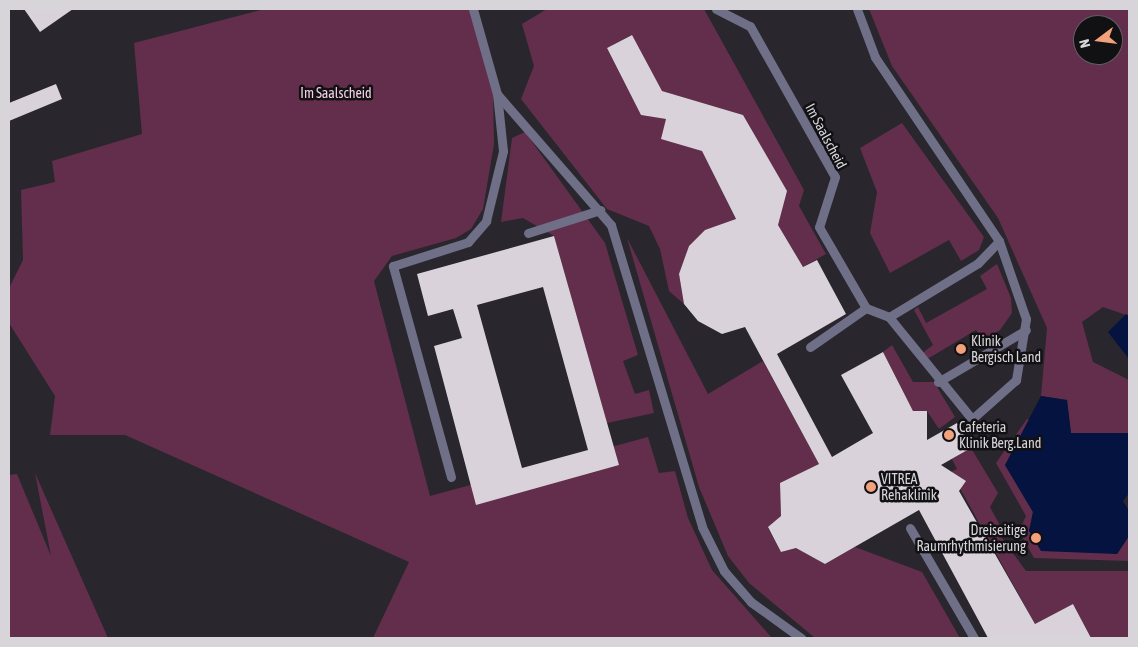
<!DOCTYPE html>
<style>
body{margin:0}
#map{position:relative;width:1138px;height:647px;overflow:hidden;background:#29262d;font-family:"Asap Condensed",sans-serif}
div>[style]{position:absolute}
.green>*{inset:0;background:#622e4c}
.water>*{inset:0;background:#04133f}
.building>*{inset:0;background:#dad2da}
.lane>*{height:9px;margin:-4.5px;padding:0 4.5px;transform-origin:4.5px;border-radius:4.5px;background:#6f6f88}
.dots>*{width:14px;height:14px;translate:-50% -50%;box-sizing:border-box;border:2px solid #111013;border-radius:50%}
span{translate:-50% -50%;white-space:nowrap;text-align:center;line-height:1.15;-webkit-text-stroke:5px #111013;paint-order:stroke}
.park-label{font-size:14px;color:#f4d0e3}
.street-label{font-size:14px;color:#d7d5da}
.poi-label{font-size:14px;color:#d7d5da}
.left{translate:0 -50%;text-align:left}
.right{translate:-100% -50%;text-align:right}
.frame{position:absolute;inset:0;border:10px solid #d7d5da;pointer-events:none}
.north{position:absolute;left:1073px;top:15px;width:50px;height:50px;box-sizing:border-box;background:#111013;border:1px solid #605f63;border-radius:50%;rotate:255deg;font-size:14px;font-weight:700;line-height:20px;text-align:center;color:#d7d5da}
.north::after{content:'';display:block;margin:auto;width:18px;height:22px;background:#f1a27b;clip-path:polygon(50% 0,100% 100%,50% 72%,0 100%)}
</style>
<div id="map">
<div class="green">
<i style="clip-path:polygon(265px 9px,470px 9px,493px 93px,494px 144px,483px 209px,471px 229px,456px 238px,392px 256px,374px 281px,430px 496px,648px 437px,659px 473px,675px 471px,688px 518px,712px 570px,772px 638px,373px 638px,409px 562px,125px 435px,50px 435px,55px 396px,9px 323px,9px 288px,23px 260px,21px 190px,55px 182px,52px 161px,142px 134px,134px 43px)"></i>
<i style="clip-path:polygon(547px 9px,704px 9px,804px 190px,799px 206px,826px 254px,803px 267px,778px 225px,743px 115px,662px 91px,631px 35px,607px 48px,641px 115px,666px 119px,702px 151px,737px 222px,705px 230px,689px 246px,679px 275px,684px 304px,669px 291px,660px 249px,649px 226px,607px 209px,521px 99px,534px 66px,522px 24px)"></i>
<i style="clip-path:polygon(evenodd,869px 9px,1129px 9px,1129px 316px,1103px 307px,1082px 322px,1093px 362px,1129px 380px,1129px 433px,1071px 433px,1067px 400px,1041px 396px,1047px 328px,998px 218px,892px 66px,869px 9px,1083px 25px,1113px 25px,1113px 55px,1083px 55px,1083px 25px)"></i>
<i style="clip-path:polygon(902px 123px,984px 237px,979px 250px,961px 261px,949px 240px,890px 273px,870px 233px,877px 192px,860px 148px)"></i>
<i style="clip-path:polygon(525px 132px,605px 243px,638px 355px,623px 361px,635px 394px,649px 390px,654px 413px,607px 423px,554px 236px,523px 218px,501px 222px,512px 138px)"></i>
<i style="clip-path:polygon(627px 238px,708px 394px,763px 361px,819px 464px,780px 484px,781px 516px,768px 528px,781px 552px,796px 548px,825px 564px,855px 547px,922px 572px,960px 638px,815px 638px,749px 583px,728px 556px,699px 487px)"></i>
<i style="clip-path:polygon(997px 264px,1011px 298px,1012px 313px,1000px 330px,983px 340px,976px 330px,929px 358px,921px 354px,933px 345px,914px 310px,918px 307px,926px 323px,987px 289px,980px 276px)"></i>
<i style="clip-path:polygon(892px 345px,913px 382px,934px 382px,955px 417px,939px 429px,927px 411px,913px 411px,883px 352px)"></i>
<i style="clip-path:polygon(1027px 419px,1032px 421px,1005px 465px,1033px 512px,1029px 531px,1117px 554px,1129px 536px,1129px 561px,1034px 558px,1019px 531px,1026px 516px,996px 463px)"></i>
<i style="clip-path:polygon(971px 448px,998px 493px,990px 507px,1003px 531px,999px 534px,1026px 571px,1129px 571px,1129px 638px,1091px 638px,1073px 604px,1035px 624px,951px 472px,957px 469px,952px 459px)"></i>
<i style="clip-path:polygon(35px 473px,108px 638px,9px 638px,9px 475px,17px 474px,51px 556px)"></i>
</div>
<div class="water">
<i style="clip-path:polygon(1126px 314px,1129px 316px,1129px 359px,1108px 332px)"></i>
<i style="clip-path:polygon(1041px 396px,1067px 400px,1071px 433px,1129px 433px,1129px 493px,1123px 501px,1129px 511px,1129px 536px,1117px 554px,1041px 551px,1029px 531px,1033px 512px,1005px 465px)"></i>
</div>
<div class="building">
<i style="clip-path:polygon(24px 9px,73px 9px,40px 32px)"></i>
<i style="clip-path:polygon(632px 35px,662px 91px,743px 115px,787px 191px,778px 225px,803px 267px,817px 260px,846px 314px,777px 354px,832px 457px,873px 433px,841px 375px,883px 352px,913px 411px,927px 411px,927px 440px,957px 423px,964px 434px,971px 448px,941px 465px,966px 481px,959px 491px,1035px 624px,1073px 604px,1091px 638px,988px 638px,919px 510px,825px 564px,796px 548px,781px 552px,768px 527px,781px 516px,780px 483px,819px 464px,745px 327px,722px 334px,698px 321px,684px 304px,679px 274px,689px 246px,705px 230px,736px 219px,702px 151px,661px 139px,666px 119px,641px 115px,607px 48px)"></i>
<i style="clip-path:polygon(56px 84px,62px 99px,9px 121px,9px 103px)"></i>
<i style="clip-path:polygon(evenodd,554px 236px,619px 465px,476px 505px,434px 346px,462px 338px,453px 309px,428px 316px,417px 274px,554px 236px,543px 287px,588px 450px,522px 468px,477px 305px,543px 287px)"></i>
</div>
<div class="lane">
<i style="left:716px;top:9px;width:38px;rotate:27deg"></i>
<i style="left:750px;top:26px;width:173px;rotate:60.6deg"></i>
<i style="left:835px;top:177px;width:52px;rotate:107.7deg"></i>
<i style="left:819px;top:227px;width:94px;rotate:59.9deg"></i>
<i style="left:866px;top:308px;width:25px;rotate:21deg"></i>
<i style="left:889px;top:317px;width:132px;rotate:50.9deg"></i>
<i style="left:972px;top:419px;width:59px;rotate:-41.6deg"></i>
<i style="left:1016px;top:380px;width:62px;rotate:-80.7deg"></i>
<i style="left:1026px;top:319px;width:83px;rotate:-109.1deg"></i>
<i style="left:999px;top:241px;width:222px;rotate:-124deg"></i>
<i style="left:875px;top:57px;width:51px;rotate:-110.6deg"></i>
<i style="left:497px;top:94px;width:174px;rotate:49deg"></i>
<i style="left:611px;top:225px;width:315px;rotate:73.2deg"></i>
<i style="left:702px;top:527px;width:49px;rotate:63.4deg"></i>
<i style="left:724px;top:571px;width:41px;rotate:48.9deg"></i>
<i style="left:751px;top:602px;width:62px;rotate:35.8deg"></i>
<i style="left:528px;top:233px;width:76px;rotate:-17.7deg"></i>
<i style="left:889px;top:317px;width:104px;rotate:-31.2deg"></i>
<i style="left:978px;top:263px;width:30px;rotate:-46deg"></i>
<i style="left:810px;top:347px;width:68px;rotate:-34.9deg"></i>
<i style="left:938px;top:382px;width:102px;rotate:-30.6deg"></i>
<i style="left:451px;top:477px;width:219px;rotate:-105.4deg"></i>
<i style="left:393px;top:266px;width:79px;rotate:-17.7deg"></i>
<i style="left:468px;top:242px;width:28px;rotate:-49deg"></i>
<i style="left:486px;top:221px;width:72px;rotate:-76.3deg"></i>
<i style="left:503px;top:151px;width:57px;rotate:-96deg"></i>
<i style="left:497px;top:94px;width:88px;rotate:-105.8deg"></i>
<i style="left:910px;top:528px;width:127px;rotate:59.8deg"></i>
</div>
<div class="dots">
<i style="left:961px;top:349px;background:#f1a27b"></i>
<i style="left:949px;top:435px;background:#f1a27b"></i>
<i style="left:871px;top:487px;background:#f1a27b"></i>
<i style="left:1036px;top:538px;background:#f1a27b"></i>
</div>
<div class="park-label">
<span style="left:336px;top:93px">Im Saalscheid</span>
</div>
<div class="street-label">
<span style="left:826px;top:136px;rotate:62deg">Im Saalscheid</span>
</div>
<div class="poi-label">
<span class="left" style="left:971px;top:349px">Klinik<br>Bergisch Land</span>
<span class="left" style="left:959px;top:435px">Cafeteria<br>Klinik Berg.Land</span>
<span class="left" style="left:881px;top:487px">VITREA<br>Rehaklinik</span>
<span class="right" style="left:1026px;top:538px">Dreiseitige<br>Raumrhythmisierung</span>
</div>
<div class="frame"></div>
<div class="north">N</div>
</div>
